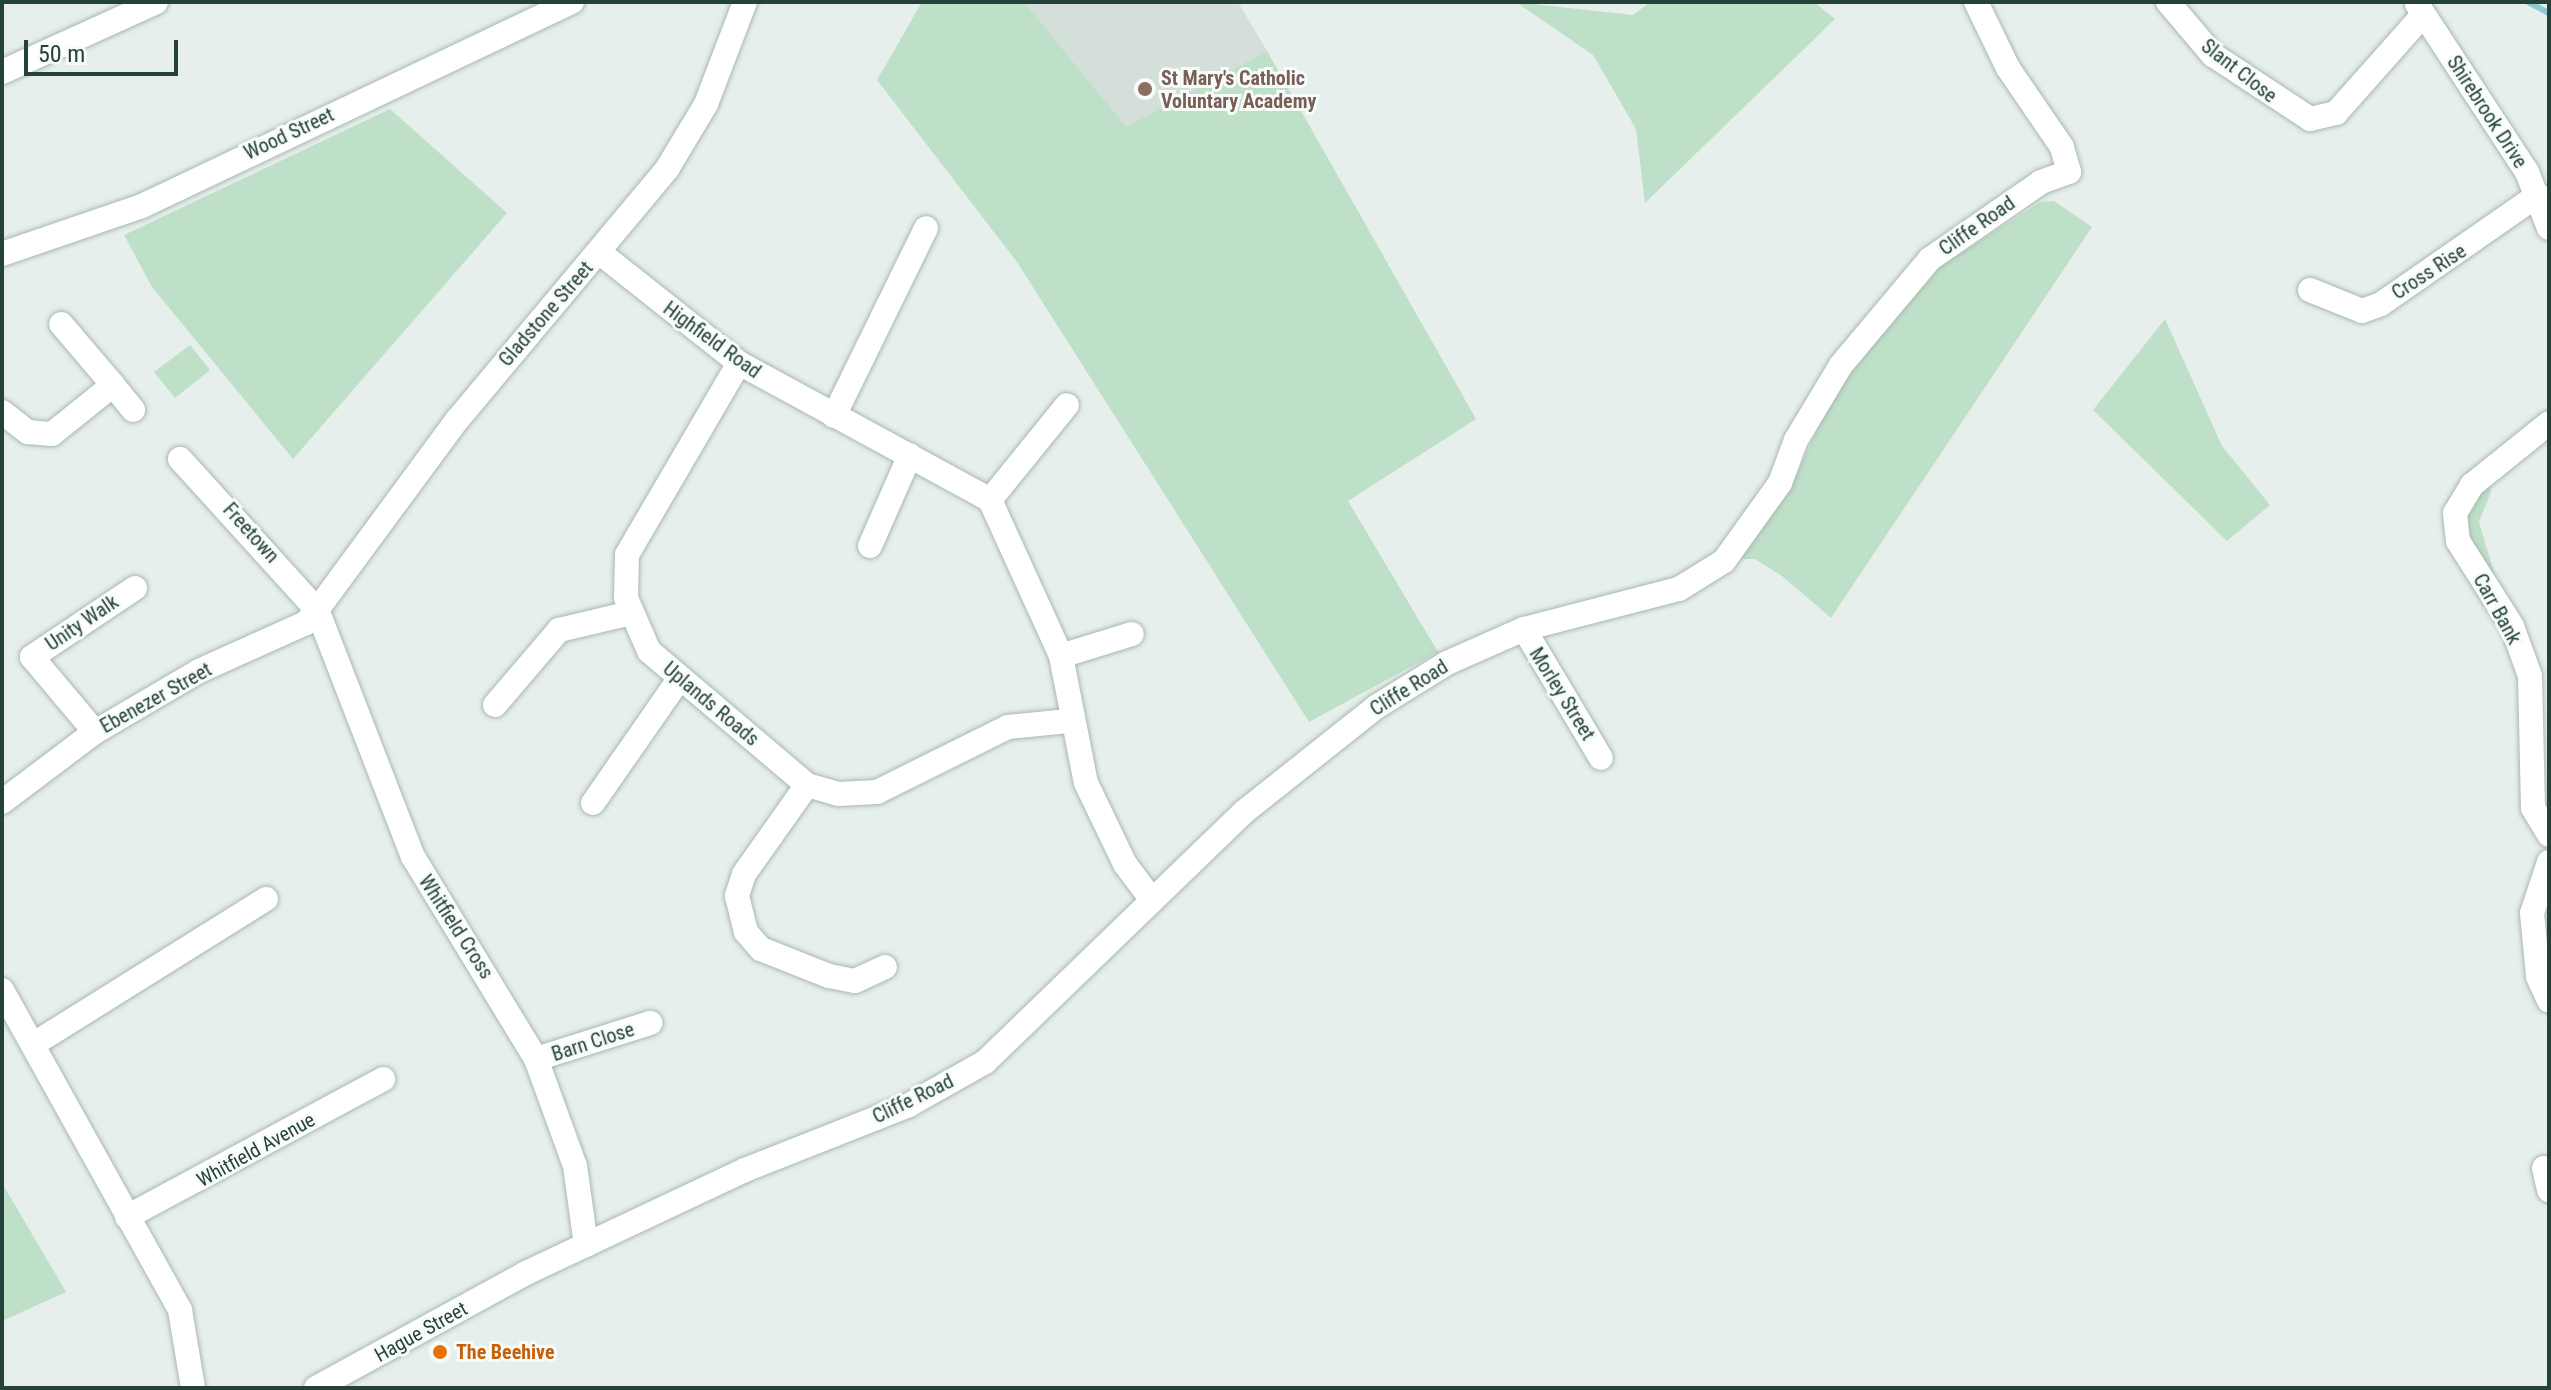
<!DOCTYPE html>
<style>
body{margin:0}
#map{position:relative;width:2551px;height:1390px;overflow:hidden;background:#e6efeb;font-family:"Roboto Condensed",sans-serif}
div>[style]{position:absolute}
.built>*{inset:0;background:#d4dfda}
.green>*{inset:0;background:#bfe0c8}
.stream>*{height:6px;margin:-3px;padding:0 3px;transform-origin:3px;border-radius:3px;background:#8ec9d4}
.roads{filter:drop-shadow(0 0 2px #a8b8b2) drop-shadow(0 0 2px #a8b8b2)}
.minor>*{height:24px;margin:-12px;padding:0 12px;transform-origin:12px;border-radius:12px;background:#fff}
.tertiary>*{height:24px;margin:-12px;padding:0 12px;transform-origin:12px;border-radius:12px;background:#fff}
.dots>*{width:22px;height:22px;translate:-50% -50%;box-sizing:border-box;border:4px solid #f7fbf9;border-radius:50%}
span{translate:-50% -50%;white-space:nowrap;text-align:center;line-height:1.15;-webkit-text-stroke:6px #f7fbf9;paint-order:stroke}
.street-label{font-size:20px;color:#24423a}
.education-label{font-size:20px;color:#785e54;font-weight:700}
.left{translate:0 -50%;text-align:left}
.food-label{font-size:20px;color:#c56008;font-weight:700}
.frame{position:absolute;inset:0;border:4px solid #24423a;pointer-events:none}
.scale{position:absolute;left:24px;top:40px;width:154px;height:36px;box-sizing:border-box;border:4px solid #24423a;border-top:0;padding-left:10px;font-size:24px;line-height:28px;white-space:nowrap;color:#24423a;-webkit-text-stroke:6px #f7fbf9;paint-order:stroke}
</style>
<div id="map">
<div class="built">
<i style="clip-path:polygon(1024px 2px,1238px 2px,1267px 51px,1125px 128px)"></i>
</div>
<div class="green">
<i style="clip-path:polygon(922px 2px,1024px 2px,1126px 127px,1267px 51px,1476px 419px,1348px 501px,1438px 652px,1309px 722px,1017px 262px,877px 80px)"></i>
<i style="clip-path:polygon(1516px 2px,1633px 15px,1650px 2px,1814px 2px,1835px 19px,1645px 203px,1636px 129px,1593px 55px)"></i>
<i style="clip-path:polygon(390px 109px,507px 213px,293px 459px,152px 287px,124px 235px)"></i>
<i style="clip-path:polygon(2054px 201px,2092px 227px,1831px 618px,1782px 576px,1755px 559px,1736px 559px,1788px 493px,1833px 395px,1935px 270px,2040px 202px)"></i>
<i style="clip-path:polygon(2165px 319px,2222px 446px,2270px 505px,2227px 541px,2093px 410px)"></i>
<i style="clip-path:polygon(190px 345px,210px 370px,175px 398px,154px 372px)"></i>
<i style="clip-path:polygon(2488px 472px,2491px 492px,2479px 522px,2497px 583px,2458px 541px,2472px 485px)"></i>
<i style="clip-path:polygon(2px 1183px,66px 1292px,2px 1321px)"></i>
</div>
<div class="stream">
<i style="left:2528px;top:2px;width:24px;rotate:28deg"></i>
</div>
<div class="roads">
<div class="minor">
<i style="left:2168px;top:2px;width:70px;rotate:49.7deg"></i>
<i style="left:2213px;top:55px;width:116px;rotate:33.4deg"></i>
<i style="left:2310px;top:119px;width:27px;rotate:-13deg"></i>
<i style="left:2336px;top:113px;width:131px;rotate:-48.4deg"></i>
<i style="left:2417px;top:4px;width:201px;rotate:56.8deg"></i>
<i style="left:2527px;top:172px;width:60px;rotate:68.6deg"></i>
<i style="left:2px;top:72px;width:169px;rotate:-24.4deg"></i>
<i style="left:599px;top:252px;width:179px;rotate:38.4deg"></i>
<i style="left:739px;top:363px;width:286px;rotate:28.6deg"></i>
<i style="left:990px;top:500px;width:171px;rotate:65.5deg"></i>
<i style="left:1061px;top:656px;width:129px;rotate:78.9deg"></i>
<i style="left:1086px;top:783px;width:90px;rotate:64.3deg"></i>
<i style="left:1125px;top:864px;width:45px;rotate:53.1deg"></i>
<i style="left:2px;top:254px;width:148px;rotate:-18.9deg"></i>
<i style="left:142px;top:206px;width:476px;rotate:-25.4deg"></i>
<i style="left:2310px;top:290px;width:56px;rotate:22deg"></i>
<i style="left:2362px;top:311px;width:20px;rotate:-20deg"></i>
<i style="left:2381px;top:304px;width:191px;rotate:-34.8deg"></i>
<i style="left:739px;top:363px;width:222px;rotate:120.3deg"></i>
<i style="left:627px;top:555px;width:43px;rotate:91.3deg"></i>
<i style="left:626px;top:598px;width:58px;rotate:66.5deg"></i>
<i style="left:649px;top:651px;width:207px;rotate:40.3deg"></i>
<i style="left:807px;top:785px;width:32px;rotate:16deg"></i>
<i style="left:838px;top:794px;width:39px;rotate:-3deg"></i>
<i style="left:877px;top:792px;width:146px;rotate:-26.4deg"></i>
<i style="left:1008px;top:727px;width:61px;rotate:-5.6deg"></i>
<i style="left:113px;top:385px;width:32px;rotate:51deg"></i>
<i style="left:2px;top:412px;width:33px;rotate:38deg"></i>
<i style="left:28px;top:432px;width:24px;rotate:5deg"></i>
<i style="left:52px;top:434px;width:78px;rotate:-38.8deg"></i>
<i style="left:113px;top:385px;width:80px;rotate:-130.4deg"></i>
<i style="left:834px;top:416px;width:209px;rotate:-63.9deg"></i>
<i style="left:2549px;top:423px;width:99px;rotate:141.2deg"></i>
<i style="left:2472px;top:485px;width:33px;rotate:121deg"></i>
<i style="left:2455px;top:513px;width:28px;rotate:84deg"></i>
<i style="left:2458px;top:541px;width:101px;rotate:57.6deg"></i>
<i style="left:2512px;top:626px;width:53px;rotate:70.2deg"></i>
<i style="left:2530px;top:676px;width:132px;rotate:88.7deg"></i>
<i style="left:2533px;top:808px;width:31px;rotate:59deg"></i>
<i style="left:990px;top:500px;width:122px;rotate:-51deg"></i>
<i style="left:870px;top:546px;width:99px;rotate:-66.3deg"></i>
<i style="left:1524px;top:629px;width:150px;rotate:59.2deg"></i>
<i style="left:1061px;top:656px;width:74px;rotate:-17.2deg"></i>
<i style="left:495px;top:705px;width:99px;rotate:-49.5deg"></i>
<i style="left:559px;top:630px;width:74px;rotate:-13.3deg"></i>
<i style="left:95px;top:732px;width:98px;rotate:-130deg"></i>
<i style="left:32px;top:657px;width:124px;rotate:-33.8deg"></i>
<i style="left:807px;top:785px;width:109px;rotate:125.3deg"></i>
<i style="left:744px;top:874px;width:23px;rotate:108deg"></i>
<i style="left:737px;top:896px;width:37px;rotate:76deg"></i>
<i style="left:746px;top:932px;width:23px;rotate:49deg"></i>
<i style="left:761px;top:949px;width:73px;rotate:21.7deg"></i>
<i style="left:829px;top:976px;width:26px;rotate:11deg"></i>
<i style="left:855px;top:981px;width:33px;rotate:-25deg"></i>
<i style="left:2px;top:802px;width:116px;rotate:-37deg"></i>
<i style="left:95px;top:732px;width:121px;rotate:-30.4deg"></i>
<i style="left:199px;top:671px;width:117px;rotate:-24.2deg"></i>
<i style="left:306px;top:623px;width:17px;rotate:-50deg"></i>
<i style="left:317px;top:610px;width:204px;rotate:-132.2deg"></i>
<i style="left:593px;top:803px;width:152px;rotate:-55.2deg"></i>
<i style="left:2549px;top:862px;width:54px;rotate:108.4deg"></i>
<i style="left:2532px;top:913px;width:64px;rotate:84.6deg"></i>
<i style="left:2538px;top:977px;width:26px;rotate:65deg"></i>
<i style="left:2px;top:990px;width:366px;rotate:60.9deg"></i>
<i style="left:180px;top:1310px;width:79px;rotate:80.5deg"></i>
<i style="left:37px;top:1042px;width:270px;rotate:-32deg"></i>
<i style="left:536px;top:1059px;width:120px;rotate:-17.5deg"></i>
<i style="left:2544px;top:1168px;width:23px;rotate:77deg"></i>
<i style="left:127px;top:1217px;width:291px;rotate:-28.3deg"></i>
</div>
<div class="tertiary">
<i style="left:586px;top:1245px;width:80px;rotate:-97.9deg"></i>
<i style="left:575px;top:1166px;width:114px;rotate:-110deg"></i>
<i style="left:536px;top:1059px;width:237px;rotate:-121.3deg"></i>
<i style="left:413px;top:857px;width:265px;rotate:-111.2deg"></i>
<i style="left:317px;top:610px;width:237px;rotate:-53.6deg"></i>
<i style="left:458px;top:419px;width:326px;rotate:-50.1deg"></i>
<i style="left:667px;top:169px;width:76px;rotate:-59deg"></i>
<i style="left:706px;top:104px;width:109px;rotate:-69.1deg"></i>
<i style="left:316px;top:1388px;width:239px;rotate:-28.7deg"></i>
<i style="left:526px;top:1273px;width:242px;rotate:-25.2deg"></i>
<i style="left:745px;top:1170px;width:176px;rotate:-21.6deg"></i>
<i style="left:909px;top:1105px;width:87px;rotate:-29.5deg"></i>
<i style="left:985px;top:1062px;width:360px;rotate:-44deg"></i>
<i style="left:1244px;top:812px;width:169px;rotate:-38.5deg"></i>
<i style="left:1376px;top:707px;width:84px;rotate:-31.8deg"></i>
<i style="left:1447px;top:663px;width:84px;rotate:-23.8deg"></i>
<i style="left:1524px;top:629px;width:160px;rotate:-14.5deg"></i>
<i style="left:1679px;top:589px;width:53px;rotate:-31.9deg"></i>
<i style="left:1724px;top:561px;width:96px;rotate:-54.3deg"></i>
<i style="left:1780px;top:483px;width:46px;rotate:-69.6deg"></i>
<i style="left:1796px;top:440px;width:87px;rotate:-59deg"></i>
<i style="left:1841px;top:365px;width:138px;rotate:-50deg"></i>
<i style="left:1930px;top:259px;width:135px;rotate:-34.7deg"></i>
<i style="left:2041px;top:182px;width:30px;rotate:-20deg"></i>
<i style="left:2069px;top:172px;width:26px;rotate:-106deg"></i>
<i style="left:2062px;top:147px;width:96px;rotate:-124.4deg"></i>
<i style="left:2008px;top:68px;width:73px;rotate:-115.9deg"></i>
</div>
</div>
<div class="dots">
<i style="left:1145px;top:89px;background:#8d6e63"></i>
<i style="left:440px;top:1352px;background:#e8710a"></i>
</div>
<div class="street-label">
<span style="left:2239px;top:71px;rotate:38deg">Slant Close</span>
<span style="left:2487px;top:112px;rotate:57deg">Shirebrook Drive</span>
<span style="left:289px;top:134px;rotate:-25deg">Wood Street</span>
<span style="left:1977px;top:226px;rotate:-35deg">Cliffe Road</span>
<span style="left:2429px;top:272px;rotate:-33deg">Cross Rise</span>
<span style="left:546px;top:314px;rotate:-49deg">Gladstone Street</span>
<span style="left:712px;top:340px;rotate:36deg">Highfield Road</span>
<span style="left:251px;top:533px;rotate:48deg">Freetown</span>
<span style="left:2497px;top:609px;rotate:61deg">Carr Bank</span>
<span style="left:82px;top:623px;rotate:-34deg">Unity Walk</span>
<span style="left:1409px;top:688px;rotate:-32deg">Cliffe Road</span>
<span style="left:1562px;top:694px;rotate:58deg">Morley Street</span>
<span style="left:156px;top:698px;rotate:-29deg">Ebenezer Street</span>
<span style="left:711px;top:704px;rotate:40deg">Uplands Roads</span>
<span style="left:456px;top:927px;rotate:57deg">Whitfield Cross</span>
<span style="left:593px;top:1042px;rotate:-18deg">Barn Close</span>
<span style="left:913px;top:1099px;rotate:-26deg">Cliffe Road</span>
<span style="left:256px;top:1150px;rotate:-29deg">Whitfield Avenue</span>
<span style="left:421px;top:1332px;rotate:-29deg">Hague Street</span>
</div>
<div class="education-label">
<span class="left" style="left:1161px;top:90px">St Mary's Catholic<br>Voluntary Academy</span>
</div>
<div class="food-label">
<span class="left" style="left:456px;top:1352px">The Beehive</span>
</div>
<div class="frame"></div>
<div class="scale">50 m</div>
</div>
